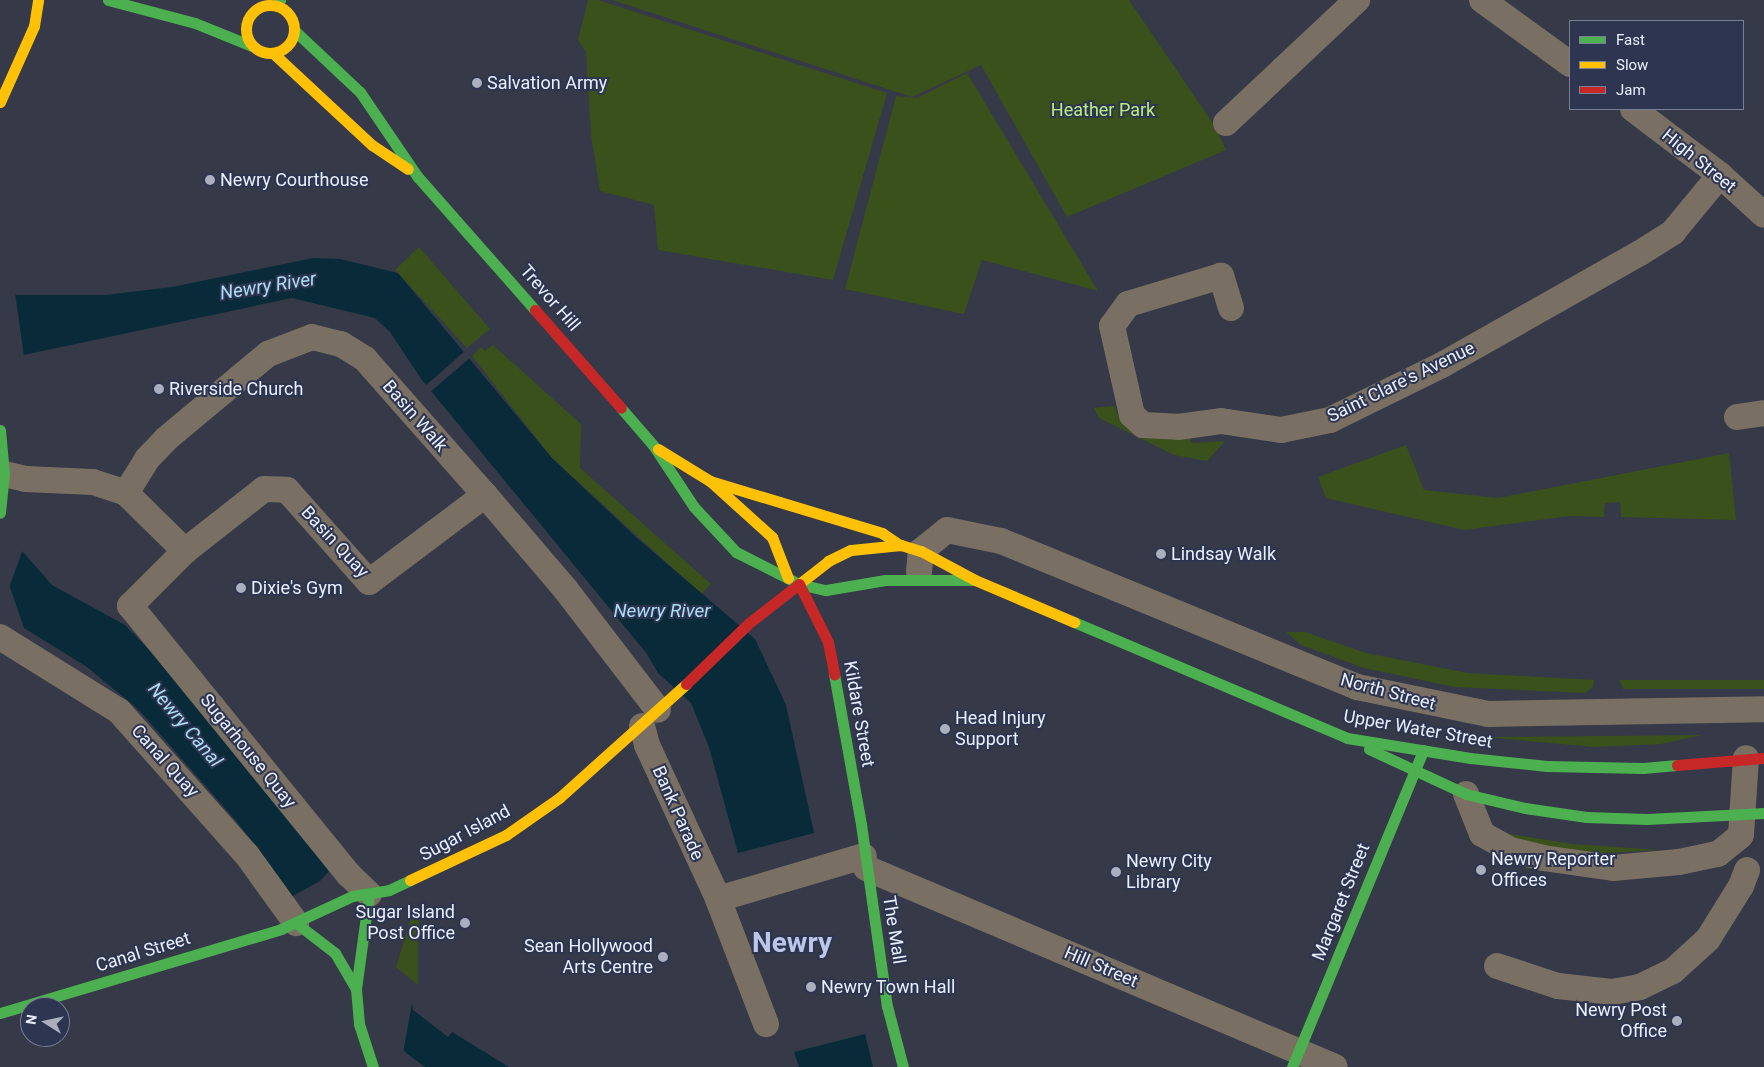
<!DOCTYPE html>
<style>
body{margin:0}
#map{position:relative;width:1764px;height:1067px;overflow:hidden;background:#353948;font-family:Roboto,sans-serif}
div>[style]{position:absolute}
.green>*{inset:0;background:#3a511c}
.water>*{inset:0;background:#092b39}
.pier>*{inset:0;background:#353948}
.street>*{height:26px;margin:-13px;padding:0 13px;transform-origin:13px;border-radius:13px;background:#796f62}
.fast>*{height:11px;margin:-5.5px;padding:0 5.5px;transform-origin:5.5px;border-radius:5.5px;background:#4caf50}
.slow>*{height:11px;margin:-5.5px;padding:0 5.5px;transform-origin:5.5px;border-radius:5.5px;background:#ffc107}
.slow>.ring{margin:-5.5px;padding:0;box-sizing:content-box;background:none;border:11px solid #ffc107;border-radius:50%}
.jam>*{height:11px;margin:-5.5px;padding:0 5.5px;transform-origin:5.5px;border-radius:5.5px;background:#c62828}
.dots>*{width:14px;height:14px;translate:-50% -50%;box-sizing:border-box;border:2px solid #2d3550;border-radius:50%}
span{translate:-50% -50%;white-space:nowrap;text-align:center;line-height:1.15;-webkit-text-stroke:4px #2d3550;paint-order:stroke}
.poi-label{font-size:18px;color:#eaeffd}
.left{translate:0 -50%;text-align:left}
.right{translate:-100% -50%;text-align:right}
.park-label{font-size:18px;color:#bced7e}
.street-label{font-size:18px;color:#eaeffd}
.water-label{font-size:19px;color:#acdef4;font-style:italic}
.town-label{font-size:28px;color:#bbc6e8;font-weight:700}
.legend{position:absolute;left:1569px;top:20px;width:175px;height:90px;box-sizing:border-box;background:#2d3550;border:1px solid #797f95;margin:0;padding:6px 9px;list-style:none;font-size:15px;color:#eaeffd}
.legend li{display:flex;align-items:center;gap:10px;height:25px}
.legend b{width:25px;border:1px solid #797f95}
.north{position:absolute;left:20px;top:997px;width:50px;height:50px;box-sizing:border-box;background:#2d3550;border:1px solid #797f95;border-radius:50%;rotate:280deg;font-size:14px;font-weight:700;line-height:20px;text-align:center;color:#eaeffd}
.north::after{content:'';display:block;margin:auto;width:18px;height:22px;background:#abafbe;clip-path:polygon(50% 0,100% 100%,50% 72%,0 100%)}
</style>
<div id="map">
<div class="green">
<i style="clip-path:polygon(588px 0,598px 0,887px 93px,833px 280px,658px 250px,654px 205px,600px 191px,591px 135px,586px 52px,578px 40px)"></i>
<i style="clip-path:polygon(612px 0,1129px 0,1216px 128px,1226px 150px,1067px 217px,981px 65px,912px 97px)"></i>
<i style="clip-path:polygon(967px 73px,1098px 291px,982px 260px,964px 314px,845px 289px,896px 96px,917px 98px)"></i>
<i style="clip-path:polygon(419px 247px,490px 329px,467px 348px,395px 270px)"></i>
<i style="clip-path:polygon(493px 345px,581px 424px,580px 468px,711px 584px,701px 594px,552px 458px,472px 356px,481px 347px,485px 351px)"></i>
<i style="clip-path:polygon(1114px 406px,1123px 425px,1134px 434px,1190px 437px,1191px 443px,1225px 441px,1207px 461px,1174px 455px,1099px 418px,1094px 408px)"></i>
<i style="clip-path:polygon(1406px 445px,1424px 490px,1498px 498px,1729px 453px,1736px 520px,1621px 517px,1620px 502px,1605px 503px,1604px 517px,1570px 516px,1464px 530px,1326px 498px,1318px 477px)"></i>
<i style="clip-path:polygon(1286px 632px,1305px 632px,1366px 653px,1468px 673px,1594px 680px,1593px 687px,1585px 693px,1455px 687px,1364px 668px,1301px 645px)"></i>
<i style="clip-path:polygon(1619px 680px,1764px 680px,1764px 689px,1623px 689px)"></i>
<i style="clip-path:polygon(1702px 735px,1661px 744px,1594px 747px,1486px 737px)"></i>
<i style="clip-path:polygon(1498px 832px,1573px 844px,1660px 850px,1586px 854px,1543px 848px)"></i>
<i style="clip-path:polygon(415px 905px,422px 935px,418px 936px,418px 985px,396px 967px)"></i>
</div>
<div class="water">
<i style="clip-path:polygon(313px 258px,340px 259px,398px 273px,552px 458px,637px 538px,755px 639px,786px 705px,814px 833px,738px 853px,709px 747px,691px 703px,658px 673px,647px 654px,422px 380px,390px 332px,375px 318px,292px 298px,0 360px,14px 295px,105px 295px,172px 287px)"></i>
<i style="clip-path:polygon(0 544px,23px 552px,52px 585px,125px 625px,177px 679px,251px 767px,330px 873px,411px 994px,413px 1010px,448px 1037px,452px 1032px,509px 1067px,425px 1067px,406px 1053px,237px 822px,138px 709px,87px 667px,24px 628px,9px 584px)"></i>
<i style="clip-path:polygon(865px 1034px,873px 1067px,799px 1067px,794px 1052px)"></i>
</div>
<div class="pier">
<i style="clip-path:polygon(15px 293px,24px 356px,0 363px,0 296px)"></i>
<i style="clip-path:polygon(466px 350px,471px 357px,429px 393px,424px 387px)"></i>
<i style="clip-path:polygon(0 542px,23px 549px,9px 588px,0 584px)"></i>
<i style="clip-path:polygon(330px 870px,414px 993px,403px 1053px,291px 897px,320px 881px)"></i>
</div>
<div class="street">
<i style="left:1482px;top:0;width:109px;rotate:36deg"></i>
<i style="left:1633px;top:109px;width:109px;rotate:37.2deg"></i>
<i style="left:1720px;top:175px;width:59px;rotate:42.3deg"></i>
<i style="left:1226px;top:123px;width:180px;rotate:-43.2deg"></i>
<i style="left:1231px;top:308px;width:34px;rotate:-107deg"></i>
<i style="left:1221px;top:276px;width:97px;rotate:163.2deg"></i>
<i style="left:1128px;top:304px;width:27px;rotate:126deg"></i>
<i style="left:1112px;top:326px;width:91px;rotate:77.3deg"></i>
<i style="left:1132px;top:415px;width:15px;rotate:42deg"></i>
<i style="left:1143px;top:425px;width:35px;rotate:3deg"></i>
<i style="left:1178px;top:427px;width:43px;rotate:-7.9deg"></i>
<i style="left:1221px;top:421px;width:61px;rotate:8.5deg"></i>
<i style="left:1281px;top:430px;width:50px;rotate:-11.5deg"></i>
<i style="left:1330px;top:420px;width:125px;rotate:-26.2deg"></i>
<i style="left:1442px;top:365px;width:227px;rotate:-29.5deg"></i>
<i style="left:1640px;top:253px;width:39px;rotate:-32deg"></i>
<i style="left:1673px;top:232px;width:74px;rotate:-50.5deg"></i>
<i style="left:1737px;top:417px;width:27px;rotate:-8deg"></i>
<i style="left:4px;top:474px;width:22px;rotate:13deg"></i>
<i style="left:25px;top:479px;width:68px;rotate:2.5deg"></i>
<i style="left:93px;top:482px;width:35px;rotate:18deg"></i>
<i style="left:126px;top:493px;width:83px;rotate:44.5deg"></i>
<i style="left:126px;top:493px;width:40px;rotate:-58deg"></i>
<i style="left:147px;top:459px;width:28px;rotate:-46deg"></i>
<i style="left:166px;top:439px;width:133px;rotate:-39.8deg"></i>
<i style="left:268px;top:354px;width:47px;rotate:-21.1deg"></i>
<i style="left:312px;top:337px;width:30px;rotate:14deg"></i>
<i style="left:341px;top:344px;width:28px;rotate:32deg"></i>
<i style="left:365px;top:359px;width:181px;rotate:48.6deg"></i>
<i style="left:485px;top:495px;width:125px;rotate:49.5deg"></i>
<i style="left:566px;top:590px;width:151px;rotate:52.5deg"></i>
<i style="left:919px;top:572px;width:21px;rotate:-85deg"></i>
<i style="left:921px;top:551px;width:33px;rotate:-39deg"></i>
<i style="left:947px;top:530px;width:55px;rotate:11.5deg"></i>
<i style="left:1001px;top:541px;width:385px;rotate:22.3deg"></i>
<i style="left:1357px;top:687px;width:134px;rotate:11.6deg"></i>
<i style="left:1488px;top:714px;width:276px;rotate:-1deg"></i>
<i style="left:0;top:637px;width:140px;rotate:31.9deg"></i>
<i style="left:119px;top:711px;width:193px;rotate:48.4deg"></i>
<i style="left:247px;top:855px;width:84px;rotate:54.2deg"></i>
<i style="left:642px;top:726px;width:20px;rotate:75deg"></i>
<i style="left:647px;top:745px;width:170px;rotate:65.2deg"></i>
<i style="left:718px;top:899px;width:152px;rotate:-16.4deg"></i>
<i style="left:1466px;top:794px;width:43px;rotate:68.2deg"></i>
<i style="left:1482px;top:834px;width:33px;rotate:29deg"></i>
<i style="left:1511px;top:850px;width:33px;rotate:14deg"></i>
<i style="left:1543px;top:858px;width:71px;rotate:8.1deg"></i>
<i style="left:1613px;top:868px;width:66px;rotate:-5.2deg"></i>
<i style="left:1679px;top:862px;width:40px;rotate:-12deg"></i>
<i style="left:1718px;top:854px;width:28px;rotate:-39deg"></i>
<i style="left:1741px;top:835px;width:77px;rotate:-86.3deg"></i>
<i style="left:866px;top:868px;width:509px;rotate:22.99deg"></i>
<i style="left:369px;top:894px;width:28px;rotate:-136deg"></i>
<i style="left:349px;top:875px;width:347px;rotate:-129.1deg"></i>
<i style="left:130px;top:606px;width:78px;rotate:-45deg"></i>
<i style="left:185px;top:551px;width:100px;rotate:-38.1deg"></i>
<i style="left:264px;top:489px;width:23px;rotate:2deg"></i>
<i style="left:287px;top:490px;width:123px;rotate:48.3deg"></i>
<i style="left:369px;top:582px;width:145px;rotate:-36.9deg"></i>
<i style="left:718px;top:899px;width:134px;rotate:69deg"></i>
<i style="left:1497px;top:966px;width:64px;rotate:18.2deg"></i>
<i style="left:1558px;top:986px;width:54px;rotate:6.3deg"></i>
<i style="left:1612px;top:992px;width:28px;rotate:-10deg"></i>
<i style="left:1640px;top:987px;width:37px;rotate:-26deg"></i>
<i style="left:1673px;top:971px;width:47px;rotate:-42.4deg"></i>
<i style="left:1708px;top:939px;width:62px;rotate:-58.1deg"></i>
<i style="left:1741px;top:886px;width:17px;rotate:-69deg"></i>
</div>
<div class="fast">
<i style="left:108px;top:0;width:90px;rotate:14.8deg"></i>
<i style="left:195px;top:23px;width:61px;rotate:22deg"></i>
<i style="left:277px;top:6px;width:7px;rotate:-63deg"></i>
<i style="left:295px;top:31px;width:89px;rotate:43.2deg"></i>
<i style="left:360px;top:92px;width:102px;rotate:55.8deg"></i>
<i style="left:417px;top:176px;width:179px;rotate:48.6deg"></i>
<i style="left:621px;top:408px;width:49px;rotate:49.1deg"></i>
<i style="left:653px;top:445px;width:74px;rotate:56.5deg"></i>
<i style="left:694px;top:507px;width:62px;rotate:47deg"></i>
<i style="left:736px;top:552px;width:71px;rotate:26.9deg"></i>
<i style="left:799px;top:584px;width:28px;rotate:13deg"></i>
<i style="left:826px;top:590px;width:60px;rotate:-9.6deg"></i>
<i style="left:885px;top:580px;width:86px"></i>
<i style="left:0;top:430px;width:44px;rotate:84.8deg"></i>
<i style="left:4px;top:474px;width:39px;rotate:96deg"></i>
<i style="left:1074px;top:622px;width:297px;rotate:23deg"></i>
<i style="left:1347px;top:738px;width:125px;rotate:9.2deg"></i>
<i style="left:1470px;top:758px;width:77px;rotate:5.9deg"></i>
<i style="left:1547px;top:766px;width:96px;rotate:1.2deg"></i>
<i style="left:1643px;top:768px;width:34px;rotate:-5deg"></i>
<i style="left:834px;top:674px;width:152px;rotate:79.8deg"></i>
<i style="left:861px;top:824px;width:184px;rotate:81.9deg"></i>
<i style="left:887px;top:1006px;width:63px;rotate:75.3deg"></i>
<i style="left:1369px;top:749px;width:107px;rotate:24.9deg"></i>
<i style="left:1466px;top:794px;width:61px;rotate:13.3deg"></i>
<i style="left:1525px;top:808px;width:62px;rotate:8.4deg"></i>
<i style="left:1586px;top:817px;width:61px;rotate:1.9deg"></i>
<i style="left:1647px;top:819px;width:117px;rotate:-2.9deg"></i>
<i style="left:369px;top:894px;width:96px;rotate:97.8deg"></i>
<i style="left:356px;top:989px;width:35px;rotate:85deg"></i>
<i style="left:359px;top:1024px;width:45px;rotate:72deg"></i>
<i style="left:296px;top:923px;width:49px;rotate:37.6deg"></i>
<i style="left:335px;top:953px;width:42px;rotate:59.7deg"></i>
<i style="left:0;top:1013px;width:293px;rotate:-16.6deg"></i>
<i style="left:281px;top:929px;width:78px;rotate:-24.9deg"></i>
<i style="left:352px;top:896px;width:37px;rotate:-9deg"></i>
<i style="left:389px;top:890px;width:23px;rotate:-25deg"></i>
<i style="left:1292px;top:1067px;width:343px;rotate:-67.5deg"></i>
</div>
<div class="slow">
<i class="ring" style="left:246px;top:5px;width:37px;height:37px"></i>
<i style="left:274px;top:54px;width:134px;rotate:42.9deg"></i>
<i style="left:372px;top:145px;width:43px;rotate:33.7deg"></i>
<i style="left:0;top:102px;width:83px;rotate:-65.9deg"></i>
<i style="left:34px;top:26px;width:26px;rotate:-81deg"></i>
<i style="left:658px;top:449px;width:61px;rotate:31.6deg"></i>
<i style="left:710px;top:481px;width:84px;rotate:42.1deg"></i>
<i style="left:772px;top:537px;width:44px;rotate:68.7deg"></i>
<i style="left:710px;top:481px;width:180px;rotate:16.8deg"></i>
<i style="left:882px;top:533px;width:22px;rotate:34deg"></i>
<i style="left:799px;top:584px;width:37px;rotate:-38deg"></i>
<i style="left:828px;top:561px;width:25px;rotate:-26deg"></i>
<i style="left:851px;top:550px;width:50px;rotate:-5.7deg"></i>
<i style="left:901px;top:545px;width:21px;rotate:17deg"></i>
<i style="left:921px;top:551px;width:61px;rotate:28.2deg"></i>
<i style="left:975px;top:580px;width:108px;rotate:23deg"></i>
<i style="left:410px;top:880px;width:106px;rotate:-25.1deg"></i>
<i style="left:506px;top:835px;width:65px;rotate:-34.9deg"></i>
<i style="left:559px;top:798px;width:171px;rotate:-41.9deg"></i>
</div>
<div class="jam">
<i style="left:535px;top:310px;width:130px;rotate:48.7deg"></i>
<i style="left:686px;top:684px;width:88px;rotate:-44.1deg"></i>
<i style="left:749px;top:623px;width:63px;rotate:-38deg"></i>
<i style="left:799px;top:584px;width:65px;rotate:63.4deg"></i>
<i style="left:828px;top:642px;width:33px;rotate:79deg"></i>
<i style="left:1677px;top:765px;width:87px;rotate:-4.6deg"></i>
</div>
<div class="dots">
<i style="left:477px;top:83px;background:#abafbe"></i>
<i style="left:210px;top:180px;background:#abafbe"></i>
<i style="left:159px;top:389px;background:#abafbe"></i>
<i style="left:1161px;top:554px;background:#abafbe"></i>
<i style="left:241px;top:588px;background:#abafbe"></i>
<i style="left:945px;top:729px;background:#abafbe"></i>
<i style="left:1481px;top:870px;background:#abafbe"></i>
<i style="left:1116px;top:872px;background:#abafbe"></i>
<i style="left:465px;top:923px;background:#abafbe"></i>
<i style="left:663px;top:957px;background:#abafbe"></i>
<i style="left:811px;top:987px;background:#abafbe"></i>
<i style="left:1677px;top:1021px;background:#abafbe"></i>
</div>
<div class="poi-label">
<span class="left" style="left:487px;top:83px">Salvation Army</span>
<span class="left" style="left:220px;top:180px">Newry Courthouse</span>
<span class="left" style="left:169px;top:389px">Riverside Church</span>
<span class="left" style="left:1171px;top:554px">Lindsay Walk</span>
<span class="left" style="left:251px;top:588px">Dixie's Gym</span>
<span class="left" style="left:955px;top:729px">Head Injury<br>Support</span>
<span class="left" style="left:1491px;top:870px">Newry Reporter<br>Offices</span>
<span class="left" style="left:1126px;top:872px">Newry City<br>Library</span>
<span class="right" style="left:455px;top:923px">Sugar Island<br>Post Office</span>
<span class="right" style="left:653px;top:957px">Sean Hollywood<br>Arts Centre</span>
<span class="left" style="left:821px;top:987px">Newry Town Hall</span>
<span class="right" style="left:1667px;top:1021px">Newry Post<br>Office</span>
</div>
<div class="park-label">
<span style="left:1103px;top:110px">Heather Park</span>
</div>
<div class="street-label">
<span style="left:1699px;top:161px;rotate:39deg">High Street</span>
<span style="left:550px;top:298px;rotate:49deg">Trevor Hill</span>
<span style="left:1401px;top:382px;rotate:-26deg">Saint Clare's Avenue</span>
<span style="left:415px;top:416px;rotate:49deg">Basin Walk</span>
<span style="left:335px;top:542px;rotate:47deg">Basin Quay</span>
<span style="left:1388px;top:692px;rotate:15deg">North Street</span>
<span style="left:859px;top:714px;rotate:80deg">Kildare Street</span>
<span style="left:1418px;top:729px;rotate:10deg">Upper Water Street</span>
<span style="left:248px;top:751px;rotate:51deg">Sugarhouse Quay</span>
<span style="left:165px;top:761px;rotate:48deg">Canal Quay</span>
<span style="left:678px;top:813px;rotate:66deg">Bank Parade</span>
<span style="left:465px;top:833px;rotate:-28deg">Sugar Island</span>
<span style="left:1341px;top:902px;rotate:-68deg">Margaret Street</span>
<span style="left:894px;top:930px;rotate:81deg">The Mall</span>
<span style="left:143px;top:952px;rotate:-17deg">Canal Street</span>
<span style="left:1101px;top:967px;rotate:23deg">Hill Street</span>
</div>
<div class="water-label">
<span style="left:268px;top:286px;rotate:-9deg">Newry River</span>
<span style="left:662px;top:611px">Newry River</span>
<span style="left:185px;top:725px;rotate:50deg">Newry Canal</span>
</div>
<div class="town-label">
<span style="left:792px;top:943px">Newry</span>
</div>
<ul class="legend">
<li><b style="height:6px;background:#4caf50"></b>Fast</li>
<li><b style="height:6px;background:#ffc107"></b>Slow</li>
<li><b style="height:6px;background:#c62828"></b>Jam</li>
</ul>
<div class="north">N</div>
</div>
